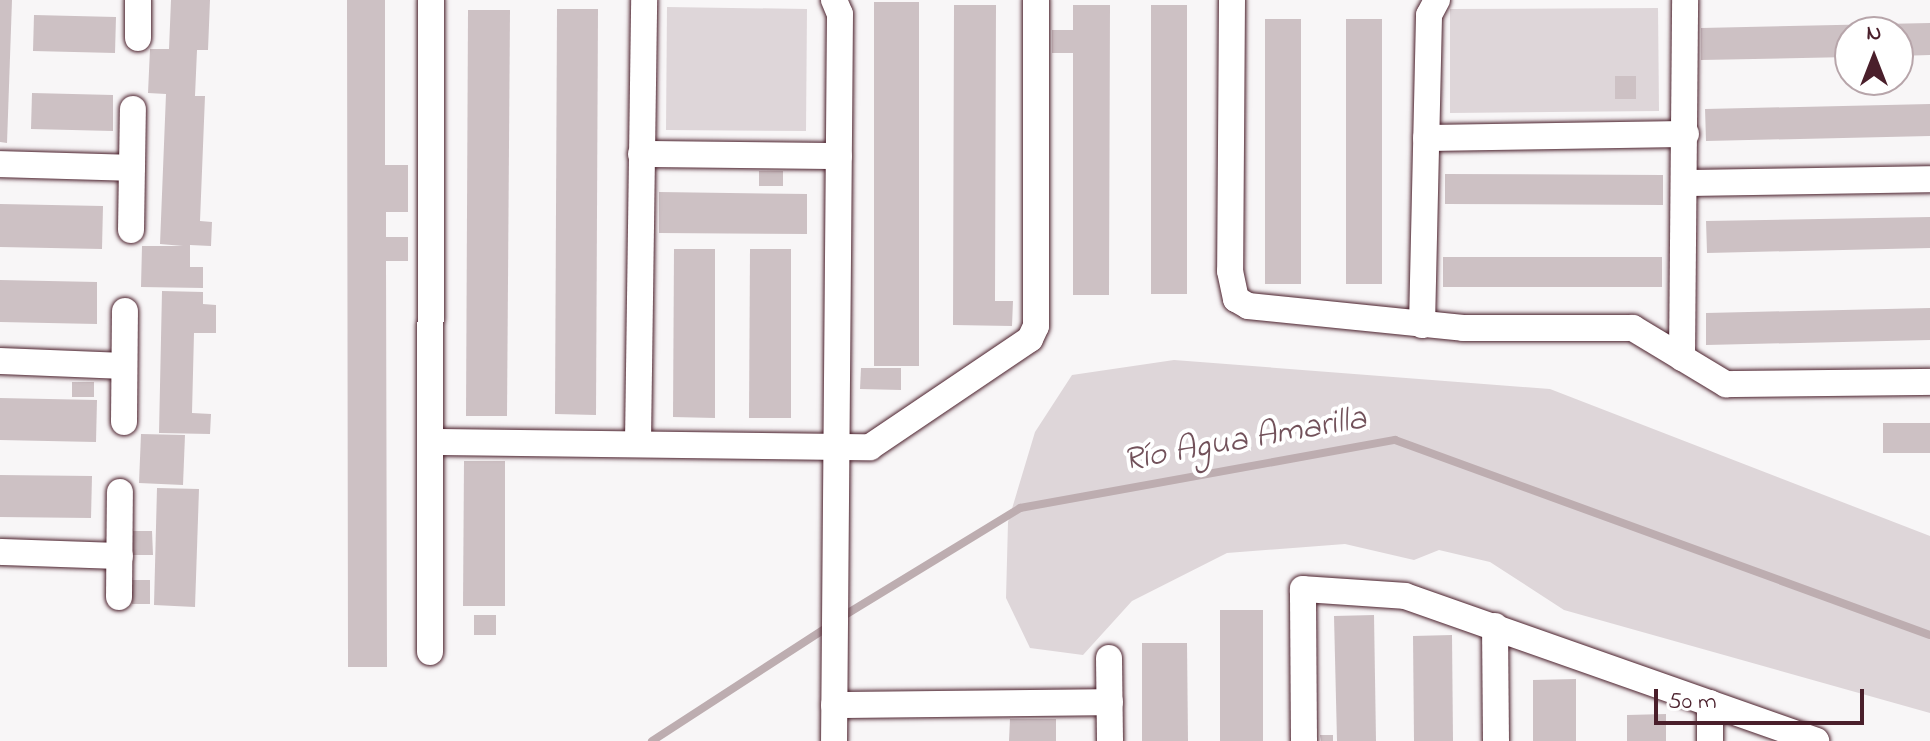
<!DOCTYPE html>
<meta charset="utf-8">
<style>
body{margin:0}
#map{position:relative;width:1930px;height:741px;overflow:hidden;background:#f8f6f7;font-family:"Indie Flower",sans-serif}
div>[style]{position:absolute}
.green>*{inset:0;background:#ded6d9}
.stream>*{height:8px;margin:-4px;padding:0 4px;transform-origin:4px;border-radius:4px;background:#bdadb0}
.building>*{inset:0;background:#cdc1c4}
.roads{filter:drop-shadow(0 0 2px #4a1f2b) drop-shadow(0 0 2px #4a1f2b)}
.minor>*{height:26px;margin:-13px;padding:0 13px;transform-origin:13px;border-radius:13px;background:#fff}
span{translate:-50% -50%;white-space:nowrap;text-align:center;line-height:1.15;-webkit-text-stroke:8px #fff;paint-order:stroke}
.water-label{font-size:34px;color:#72515a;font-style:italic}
.north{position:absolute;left:1834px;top:16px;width:80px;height:80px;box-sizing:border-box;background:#fff;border:2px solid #b7a5aa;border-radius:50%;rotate:0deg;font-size:22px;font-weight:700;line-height:32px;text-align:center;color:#4a1f2b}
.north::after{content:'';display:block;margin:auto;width:28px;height:36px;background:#4a1f2b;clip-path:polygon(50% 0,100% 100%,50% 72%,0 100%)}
.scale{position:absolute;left:1654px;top:689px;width:210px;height:36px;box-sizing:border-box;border:4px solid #4a1f2b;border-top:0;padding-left:10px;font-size:24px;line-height:28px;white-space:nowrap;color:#4a1f2b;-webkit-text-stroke:6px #fff;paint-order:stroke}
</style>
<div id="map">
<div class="green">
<i style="clip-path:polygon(667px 7px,807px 9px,806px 131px,666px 130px)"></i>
<i style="clip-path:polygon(1658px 8px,1659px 111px,1450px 113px,1450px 9px)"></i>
<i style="clip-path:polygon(1174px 360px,1550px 389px,1930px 536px,1930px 713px,1564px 610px,1490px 562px,1439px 550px,1414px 560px,1345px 544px,1227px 553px,1132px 601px,1083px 655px,1030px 648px,1006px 598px,1008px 522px,1035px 432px,1072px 375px)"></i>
</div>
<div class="stream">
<i style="left:840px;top:618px;width:211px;rotate:-31.4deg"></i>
<i style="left:1020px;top:508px;width:381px;rotate:-10.3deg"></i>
<i style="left:1395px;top:440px;width:569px;rotate:20.03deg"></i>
<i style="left:652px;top:741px;width:211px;rotate:-33deg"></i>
</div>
<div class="building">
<i style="clip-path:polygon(0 0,12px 0,7px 143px,0 142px)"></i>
<i style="clip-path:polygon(171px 0,210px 0,208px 50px,197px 50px,195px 96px,205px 96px,200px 221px,212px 222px,211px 246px,190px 245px,190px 267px,203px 267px,203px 288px,141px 287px,142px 246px,183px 246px,160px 244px,166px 94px,148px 93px,150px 49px,169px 49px)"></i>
<i style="clip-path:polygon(347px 0,385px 0,385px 165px,408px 165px,408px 212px,386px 212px,386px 237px,408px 237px,408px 261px,386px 261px,387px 667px,348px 667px)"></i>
<i style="clip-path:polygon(874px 2px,919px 2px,919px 366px,874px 366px)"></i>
<i style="clip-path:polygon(954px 5px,996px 5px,995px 301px,1013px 301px,1012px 326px,953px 325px)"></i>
<i style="clip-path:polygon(1073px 5px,1110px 5px,1109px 295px,1073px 295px,1073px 53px,1052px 53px,1052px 30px,1073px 30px)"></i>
<i style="clip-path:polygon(1151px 5px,1187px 5px,1187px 294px,1151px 294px)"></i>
<i style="clip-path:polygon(557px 9px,598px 9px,596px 415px,555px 414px)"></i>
<i style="clip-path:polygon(468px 10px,510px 10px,507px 416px,466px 416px)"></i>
<i style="clip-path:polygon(34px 15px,116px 17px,115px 53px,33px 51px)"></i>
<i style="clip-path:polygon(1265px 19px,1301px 19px,1301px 284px,1265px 284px)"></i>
<i style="clip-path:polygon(1346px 19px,1382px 19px,1382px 284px,1346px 284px)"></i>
<i style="clip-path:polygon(1930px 23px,1930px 55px,1898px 56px,1898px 32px,1850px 32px,1850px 57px,1701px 60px,1701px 28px)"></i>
<i style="clip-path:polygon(1615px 76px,1636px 76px,1636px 99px,1615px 99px)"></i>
<i style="clip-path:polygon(32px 93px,113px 95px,113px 131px,31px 129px)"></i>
<i style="clip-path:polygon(1930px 104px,1930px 136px,1706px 141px,1705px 109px)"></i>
<i style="clip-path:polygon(759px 171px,783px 171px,783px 186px,759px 186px)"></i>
<i style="clip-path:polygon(1445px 174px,1663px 175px,1663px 205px,1445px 204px)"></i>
<i style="clip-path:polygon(659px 192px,807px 194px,807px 234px,659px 233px)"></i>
<i style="clip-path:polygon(0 204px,103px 206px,102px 249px,0 247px)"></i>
<i style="clip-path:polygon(1930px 217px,1930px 248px,1707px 253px,1706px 221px)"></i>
<i style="clip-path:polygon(674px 249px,715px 249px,715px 418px,673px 417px)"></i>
<i style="clip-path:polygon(750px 249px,791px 249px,791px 418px,749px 418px)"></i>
<i style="clip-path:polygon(1443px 257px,1662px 257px,1662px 287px,1443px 287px)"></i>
<i style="clip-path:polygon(0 280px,97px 282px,97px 324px,0 322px)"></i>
<i style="clip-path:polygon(162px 291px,203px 292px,203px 304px,216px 305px,216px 333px,194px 333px,192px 413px,211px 414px,210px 434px,159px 433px)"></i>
<i style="clip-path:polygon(1930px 308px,1930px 340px,1706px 345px,1706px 313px)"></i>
<i style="clip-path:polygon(861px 368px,901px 368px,901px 390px,860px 389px)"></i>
<i style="clip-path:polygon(72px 382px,94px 382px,94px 397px,72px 397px)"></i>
<i style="clip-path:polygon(0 398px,97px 400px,96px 442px,0 440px)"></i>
<i style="clip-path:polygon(1883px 423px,1930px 423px,1930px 453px,1883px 453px)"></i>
<i style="clip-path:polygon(141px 434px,185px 435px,183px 485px,139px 483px)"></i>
<i style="clip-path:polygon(464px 461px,505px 461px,505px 606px,463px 606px)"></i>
<i style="clip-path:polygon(0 475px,92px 476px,91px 518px,0 517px)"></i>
<i style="clip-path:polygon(157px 488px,199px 489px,195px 607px,154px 605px)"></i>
<i style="clip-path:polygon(133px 531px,152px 531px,153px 555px,133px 555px)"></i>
<i style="clip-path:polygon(132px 580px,150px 580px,150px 604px,132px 604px)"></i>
<i style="clip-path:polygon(1220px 610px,1263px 610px,1263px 741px,1220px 741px)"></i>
<i style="clip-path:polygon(474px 615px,496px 615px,496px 635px,474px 635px)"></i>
<i style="clip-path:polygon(1374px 615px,1376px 741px,1337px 741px,1334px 616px)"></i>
<i style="clip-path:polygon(1452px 635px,1453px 741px,1414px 741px,1413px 636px)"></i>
<i style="clip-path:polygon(1142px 643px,1187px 643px,1188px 741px,1142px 741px)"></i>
<i style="clip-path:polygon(1576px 679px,1576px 741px,1533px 741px,1533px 680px)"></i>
<i style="clip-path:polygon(1666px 714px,1666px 741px,1627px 741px,1627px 715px)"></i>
<i style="clip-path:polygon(1010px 719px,1056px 719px,1056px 741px,1009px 741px)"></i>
<i style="clip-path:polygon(1320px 735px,1333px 735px,1333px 741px,1321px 741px)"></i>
</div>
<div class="roads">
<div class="minor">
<i style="left:138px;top:0;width:38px;rotate:90deg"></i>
<i style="left:834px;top:0;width:15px;rotate:67deg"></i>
<i style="left:840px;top:14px;width:727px;rotate:90.47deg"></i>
<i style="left:1232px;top:0;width:271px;rotate:90.4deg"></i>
<i style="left:1230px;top:271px;width:29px;rotate:78deg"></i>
<i style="left:1236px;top:299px;width:14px;rotate:30deg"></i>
<i style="left:1248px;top:306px;width:216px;rotate:5.8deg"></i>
<i style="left:1463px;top:328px;width:170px"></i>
<i style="left:1633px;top:328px;width:109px;rotate:31.1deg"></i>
<i style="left:1726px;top:384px;width:204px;rotate:-0.6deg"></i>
<i style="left:1426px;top:138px;width:260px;rotate:-0.9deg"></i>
<i style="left:641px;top:154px;width:198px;rotate:0.6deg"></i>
<i style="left:0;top:164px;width:132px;rotate:1.7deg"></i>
<i style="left:1687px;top:183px;width:243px;rotate:-0.9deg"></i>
<i style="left:131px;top:230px;width:121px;rotate:-89.1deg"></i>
<i style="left:1422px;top:325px;width:310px;rotate:-88.7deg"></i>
<i style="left:1429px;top:15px;width:17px;rotate:-62deg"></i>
<i style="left:1682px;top:358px;width:358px;rotate:-89.5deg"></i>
<i style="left:0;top:361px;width:124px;rotate:2.3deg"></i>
<i style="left:124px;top:422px;width:111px;rotate:-89.5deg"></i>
<i style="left:433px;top:442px;width:437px;rotate:0.7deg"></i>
<i style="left:870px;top:447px;width:193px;rotate:-34deg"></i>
<i style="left:1030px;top:339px;width:14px;rotate:-65deg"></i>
<i style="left:1036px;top:326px;width:326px;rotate:-90deg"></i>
<i style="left:638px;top:442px;width:442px;rotate:-89.2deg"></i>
<i style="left:0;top:552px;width:120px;rotate:1.9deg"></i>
<i style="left:119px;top:597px;width:105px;rotate:-89.5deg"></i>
<i style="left:1495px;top:626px;width:115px;rotate:89.5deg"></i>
<i style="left:430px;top:652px;width:652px;rotate:-89.91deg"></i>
<i style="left:1109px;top:658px;width:83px;rotate:89.3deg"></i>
<i style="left:834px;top:705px;width:276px;rotate:-0.6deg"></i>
<i style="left:1304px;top:741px;width:152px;rotate:-90.4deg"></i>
<i style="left:1303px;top:589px;width:102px;rotate:3.9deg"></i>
<i style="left:1405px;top:596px;width:436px;rotate:19.4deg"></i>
<i style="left:1710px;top:741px;width:38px;rotate:-90deg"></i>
</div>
</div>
<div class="water-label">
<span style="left:1245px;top:441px;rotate:-10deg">Río Agua Amarilla</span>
</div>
<div class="north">N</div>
<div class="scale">50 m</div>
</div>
